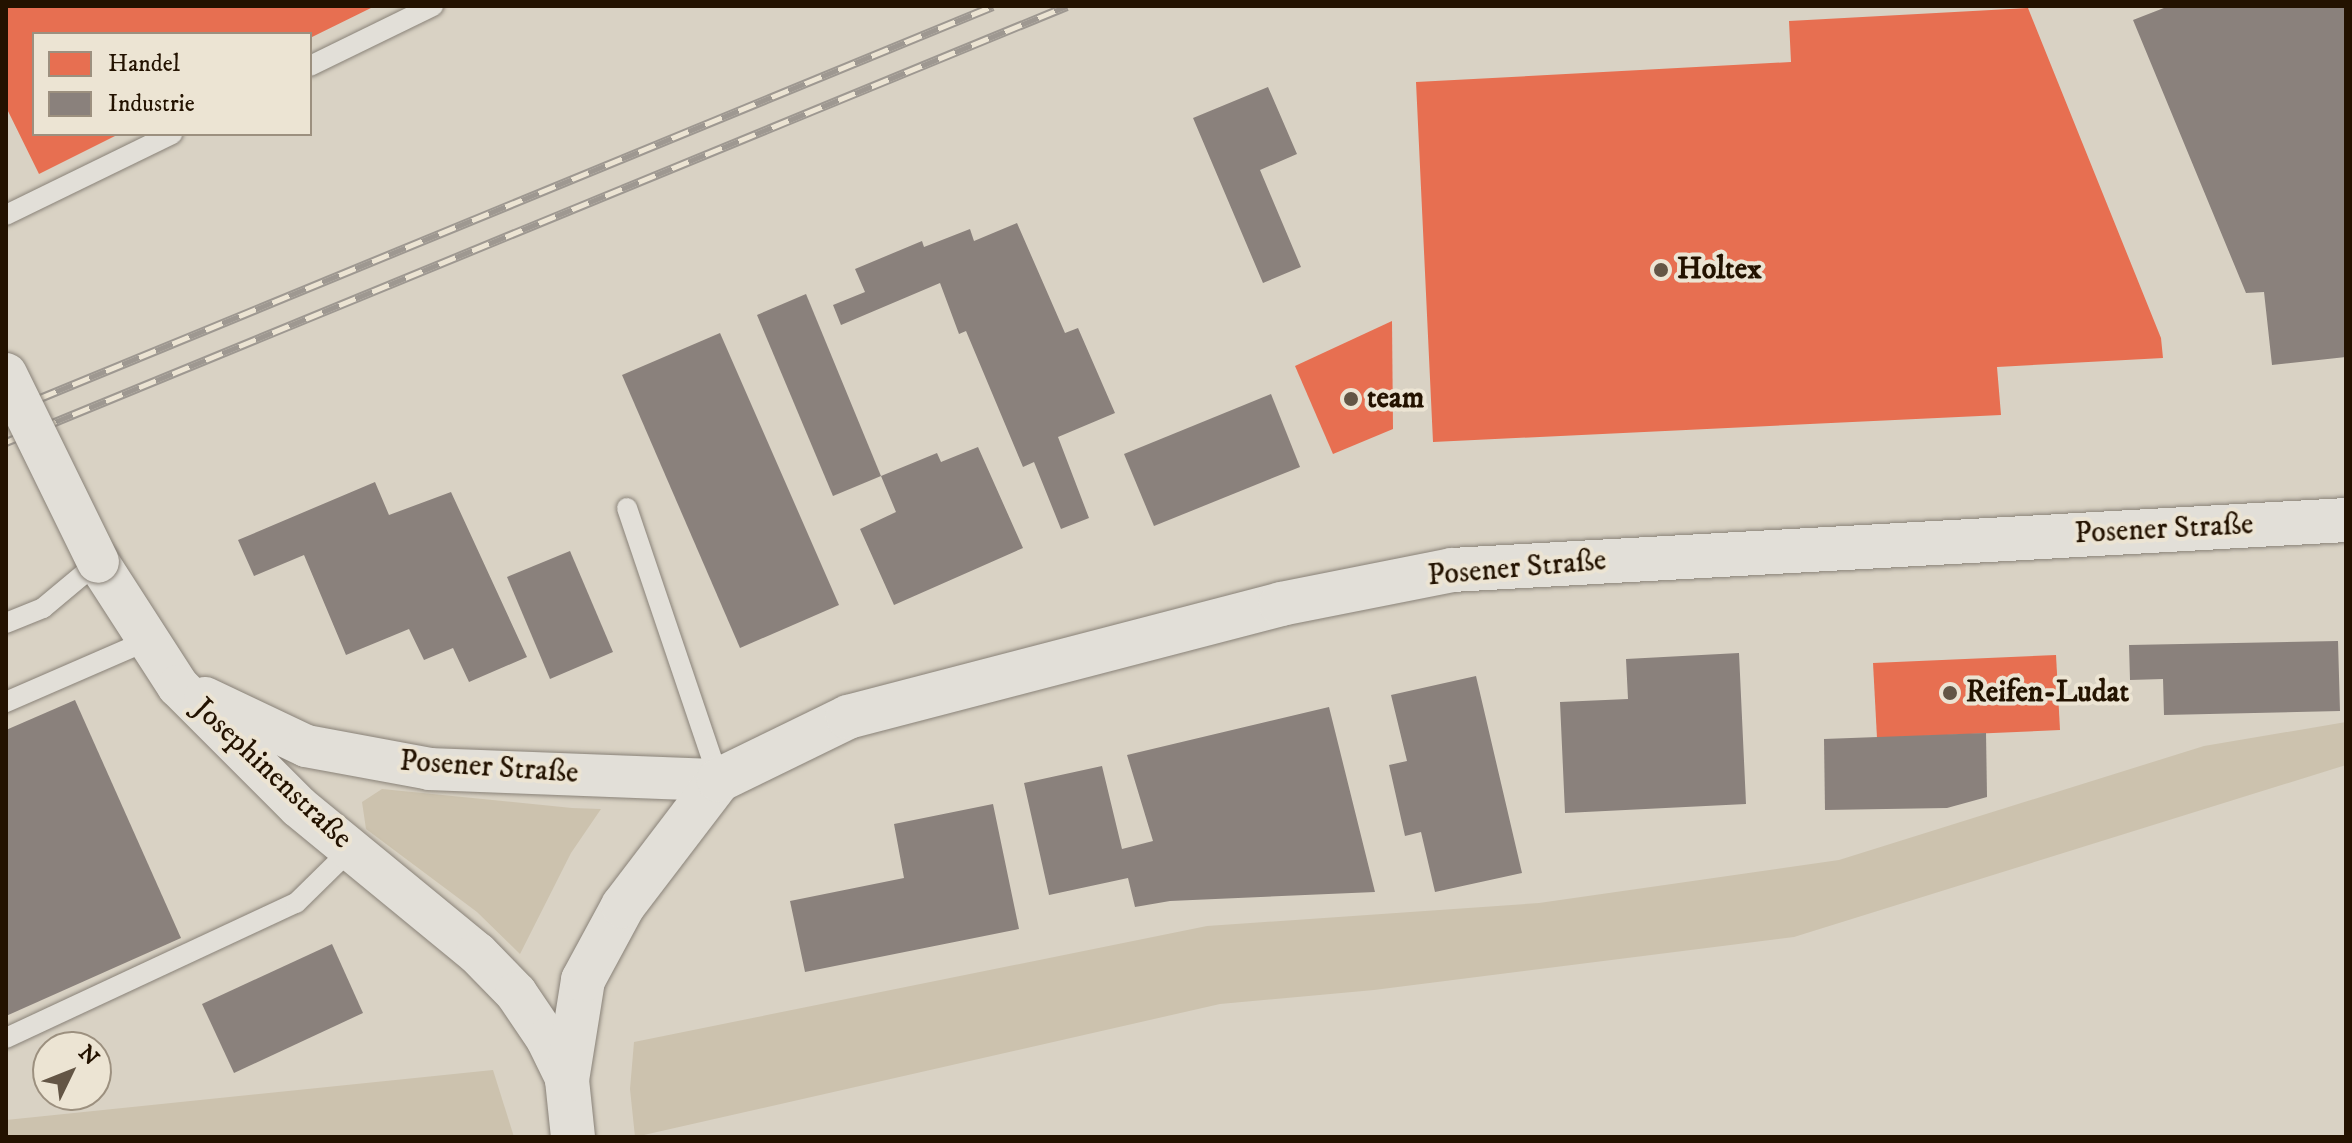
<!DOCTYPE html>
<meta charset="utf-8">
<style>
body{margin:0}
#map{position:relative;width:2352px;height:1143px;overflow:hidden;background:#d9d2c4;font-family:"IM FELL DW Pica",serif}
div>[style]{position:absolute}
.green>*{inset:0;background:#ccc2ae}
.shops>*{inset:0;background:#e76f51}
.industry>*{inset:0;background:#8a817c}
.roads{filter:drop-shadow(0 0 2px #898278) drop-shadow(0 0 2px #898278)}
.service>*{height:20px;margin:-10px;padding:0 10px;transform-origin:10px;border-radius:10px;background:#e2dfd8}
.minor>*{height:42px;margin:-21px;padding:0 21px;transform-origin:21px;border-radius:21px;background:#e2dfd8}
.tertiary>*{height:44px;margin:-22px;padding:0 22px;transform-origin:22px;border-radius:22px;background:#e2dfd8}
.rail>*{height:9px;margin-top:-4.5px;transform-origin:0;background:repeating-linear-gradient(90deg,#ece4d3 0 18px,#9e9891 0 36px);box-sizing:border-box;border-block:2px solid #9e9891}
.bridges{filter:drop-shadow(0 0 2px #898278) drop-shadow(0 0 2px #898278)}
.minor-bridge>*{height:42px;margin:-21px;padding:0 21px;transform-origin:21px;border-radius:21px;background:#e2dfd8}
.dots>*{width:22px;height:22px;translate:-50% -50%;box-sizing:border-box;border:4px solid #ece4d3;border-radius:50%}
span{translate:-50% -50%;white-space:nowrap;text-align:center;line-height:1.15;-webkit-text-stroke:8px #ece4d3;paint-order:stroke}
.poi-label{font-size:30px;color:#231200;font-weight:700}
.left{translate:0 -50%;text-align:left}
.street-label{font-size:30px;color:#231200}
.frame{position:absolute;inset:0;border:8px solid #231200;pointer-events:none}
.legend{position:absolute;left:32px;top:32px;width:280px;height:104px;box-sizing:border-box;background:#ece4d3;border:2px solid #9c907f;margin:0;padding:10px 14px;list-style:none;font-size:24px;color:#231200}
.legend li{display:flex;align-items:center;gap:16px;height:40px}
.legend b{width:40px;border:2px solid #9c907f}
.north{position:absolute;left:32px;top:1031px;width:80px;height:80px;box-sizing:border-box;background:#ece4d3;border:2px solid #9c907f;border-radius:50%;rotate:47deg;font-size:22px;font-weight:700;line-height:32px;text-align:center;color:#231200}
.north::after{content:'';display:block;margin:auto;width:28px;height:36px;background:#635545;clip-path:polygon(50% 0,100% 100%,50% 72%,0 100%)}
</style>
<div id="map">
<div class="green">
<i style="clip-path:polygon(2346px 722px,2346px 765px,1794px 937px,1374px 990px,1220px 1004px,635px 1137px,630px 1089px,634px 1042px,1207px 926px,1539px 903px,1839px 860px,2204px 746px)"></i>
<i style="clip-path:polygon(382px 789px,572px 808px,601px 809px,571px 853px,520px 954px,477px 912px,366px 829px,362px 802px)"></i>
<i style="clip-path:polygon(493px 1070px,514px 1137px,6px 1137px,6px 1120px)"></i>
</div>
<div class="shops">
<i style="clip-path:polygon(6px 6px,375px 6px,310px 38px,310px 34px,34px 34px,34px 134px,119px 134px,39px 174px,6px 107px)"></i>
<i style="clip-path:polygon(2028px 8px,2161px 338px,2163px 358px,1997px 367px,2001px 415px,1433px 442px,1416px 82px,1791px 62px,1789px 21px)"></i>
<i style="clip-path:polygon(1392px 321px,1393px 429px,1333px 454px,1295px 366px)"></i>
<i style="clip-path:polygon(2056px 655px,2060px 730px,1877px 738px,1873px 663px)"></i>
</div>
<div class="industry">
<i style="clip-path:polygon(2169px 6px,2346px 6px,2346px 357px,2272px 365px,2264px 292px,2246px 293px,2133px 20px)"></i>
<i style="clip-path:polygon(1268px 87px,1297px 154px,1260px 170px,1301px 267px,1263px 283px,1193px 118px)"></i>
<i style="clip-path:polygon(1017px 223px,1065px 333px,1078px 328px,1115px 413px,1058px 437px,1089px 518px,1061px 529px,1034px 462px,1023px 467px,966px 331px,959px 334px,940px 283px,841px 325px,833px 305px,865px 292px,855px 269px,922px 241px,924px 247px,970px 229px,974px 241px)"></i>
<i style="clip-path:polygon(806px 294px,881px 476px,833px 496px,757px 315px)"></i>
<i style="clip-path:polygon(720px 333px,839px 605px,740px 648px,622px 375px)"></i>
<i style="clip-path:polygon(1271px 394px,1300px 467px,1154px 526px,1124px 454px)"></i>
<i style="clip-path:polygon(978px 447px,1023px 548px,894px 605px,860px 529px,896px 512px,881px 476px,937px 453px,941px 462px)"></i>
<i style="clip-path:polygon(375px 482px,389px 515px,451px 492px,527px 657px,469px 682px,453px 648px,424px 660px,409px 629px,346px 655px,304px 555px,254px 576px,238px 540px)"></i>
<i style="clip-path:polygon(570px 551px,613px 652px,550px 679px,507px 577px)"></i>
<i style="clip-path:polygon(2338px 641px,2340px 711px,2164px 715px,2163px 679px,2130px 680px,2129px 645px)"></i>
<i style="clip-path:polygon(1739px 653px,1746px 804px,1565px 813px,1560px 702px,1628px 699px,1626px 659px)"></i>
<i style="clip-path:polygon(1476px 676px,1522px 873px,1435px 892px,1421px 832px,1405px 836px,1389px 765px,1407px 761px,1391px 695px)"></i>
<i style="clip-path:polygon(75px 700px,181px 938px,6px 1016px,6px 730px)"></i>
<i style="clip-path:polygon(1329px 707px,1375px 892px,1170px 901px,1135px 907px,1128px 878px,1049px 895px,1024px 783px,1102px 766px,1122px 849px,1153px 841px,1127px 755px)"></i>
<i style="clip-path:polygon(1986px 733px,1987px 797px,1947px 808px,1825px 810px,1824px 739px)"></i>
<i style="clip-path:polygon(993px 804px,1019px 929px,805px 972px,790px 901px,904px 878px,894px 824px)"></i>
<i style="clip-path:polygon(332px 944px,363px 1013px,234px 1073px,202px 1004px)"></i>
</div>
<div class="roads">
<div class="service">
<i style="left:310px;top:66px;width:137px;rotate:-26deg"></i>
<i style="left:6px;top:215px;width:185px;rotate:-26deg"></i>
<i style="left:627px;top:508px;width:287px;rotate:71.3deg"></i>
<i style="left:6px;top:623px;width:40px;rotate:-22deg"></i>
<i style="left:43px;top:608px;width:72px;rotate:-39.9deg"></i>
<i style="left:6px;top:702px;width:153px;rotate:-23.5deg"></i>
<i style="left:6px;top:1038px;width:320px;rotate:-25deg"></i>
<i style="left:296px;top:903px;width:77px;rotate:-44.5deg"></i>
</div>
<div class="minor">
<i style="left:98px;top:562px;width:148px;rotate:57.2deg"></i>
<i style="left:178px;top:686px;width:171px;rotate:45deg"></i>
<i style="left:299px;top:807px;width:230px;rotate:39.4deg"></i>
<i style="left:477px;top:953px;width:56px;rotate:45.7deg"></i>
<i style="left:516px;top:993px;width:55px;rotate:56deg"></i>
<i style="left:547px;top:1039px;width:46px;rotate:64deg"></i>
<i style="left:205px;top:698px;width:112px;rotate:25.4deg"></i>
<i style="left:306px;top:746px;width:126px;rotate:10.5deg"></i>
<i style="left:430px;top:769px;width:289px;rotate:2.2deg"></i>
</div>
<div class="tertiary">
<i style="left:573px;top:1137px;width:57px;rotate:-96deg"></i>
<i style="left:567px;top:1080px;width:101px;rotate:-80.9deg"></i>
<i style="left:583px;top:980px;width:84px;rotate:-61.6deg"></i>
<i style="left:623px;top:906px;width:158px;rotate:-52.7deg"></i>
<i style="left:719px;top:780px;width:144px;rotate:-26deg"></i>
<i style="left:848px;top:717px;width:448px;rotate:-14.6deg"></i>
<i style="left:1281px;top:604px;width:174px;rotate:-11.2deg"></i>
<i style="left:1452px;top:570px;width:895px;rotate:-3.2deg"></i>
</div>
</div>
<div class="rail">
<i style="left:6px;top:412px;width:1067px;rotate:-22.36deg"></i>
<i style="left:6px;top:442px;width:1147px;rotate:-22.34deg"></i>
</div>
<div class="bridges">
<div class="minor-bridge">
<i style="left:6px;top:374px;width:209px;rotate:63.9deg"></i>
</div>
</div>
<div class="dots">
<i style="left:1661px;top:270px;background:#635545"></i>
<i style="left:1351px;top:399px;background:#635545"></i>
<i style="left:1950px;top:693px;background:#635545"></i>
</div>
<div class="poi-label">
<span class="left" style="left:1677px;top:270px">Holtex</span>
<span class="left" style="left:1367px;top:399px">team</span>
<span class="left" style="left:1966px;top:693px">Reifen-Ludat</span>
</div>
<div class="street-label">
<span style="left:2164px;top:530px;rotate:-3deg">Posener Straße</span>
<span style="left:1517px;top:569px;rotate:-5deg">Posener Straße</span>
<span style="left:489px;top:768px;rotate:4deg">Posener Straße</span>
<span style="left:272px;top:774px;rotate:43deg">Josephinenstraße</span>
</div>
<div class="frame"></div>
<ul class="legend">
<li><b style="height:22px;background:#e76f51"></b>Handel</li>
<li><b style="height:22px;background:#8a817c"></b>Industrie</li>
</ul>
<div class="north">N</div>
</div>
